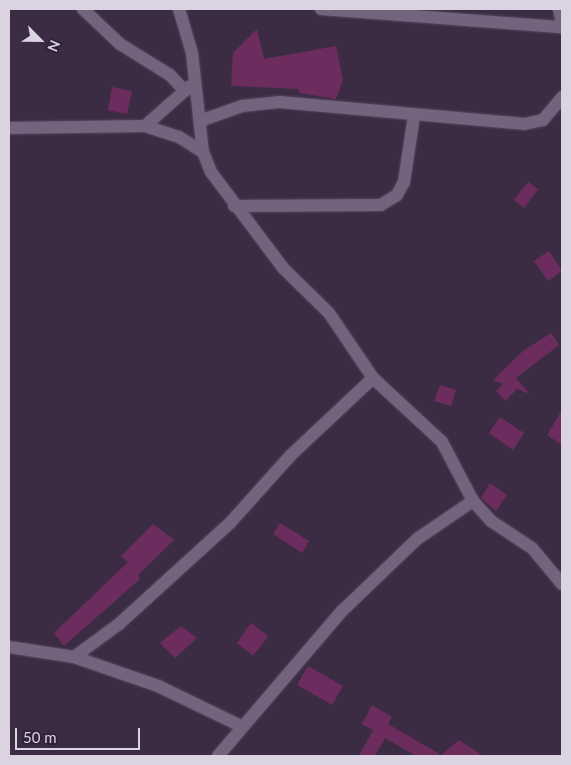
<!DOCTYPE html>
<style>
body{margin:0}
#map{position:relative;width:571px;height:765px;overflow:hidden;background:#3b2c43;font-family:Lato,sans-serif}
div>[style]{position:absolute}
.building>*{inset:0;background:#6c2d5e}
.roads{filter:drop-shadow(0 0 1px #56495d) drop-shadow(0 0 1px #56495d)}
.minor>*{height:12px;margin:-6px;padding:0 6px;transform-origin:6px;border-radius:6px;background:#74637d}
span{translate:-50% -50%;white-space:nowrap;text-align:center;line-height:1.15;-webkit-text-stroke:5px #312238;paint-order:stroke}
.frame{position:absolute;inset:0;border:10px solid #dcd3e2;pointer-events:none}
.north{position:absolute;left:15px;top:15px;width:50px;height:50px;-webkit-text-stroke:4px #312238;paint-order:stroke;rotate:113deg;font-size:14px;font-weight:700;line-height:20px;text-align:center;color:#dcd3e2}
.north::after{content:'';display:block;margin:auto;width:18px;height:22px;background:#dcd3e2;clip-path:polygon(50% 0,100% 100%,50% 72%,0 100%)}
.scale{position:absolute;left:15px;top:728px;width:125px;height:22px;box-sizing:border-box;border:2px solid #dcd3e2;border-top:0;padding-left:6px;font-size:15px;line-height:18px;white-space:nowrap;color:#dcd3e2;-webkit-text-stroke:4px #312238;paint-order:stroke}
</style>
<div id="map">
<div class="building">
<i style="clip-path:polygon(257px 29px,264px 59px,336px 46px,343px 80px,336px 99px,299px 93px,299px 89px,231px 86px,233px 53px)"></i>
<i style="clip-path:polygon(112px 87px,132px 91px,127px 114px,108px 110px)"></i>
<i style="clip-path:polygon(528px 182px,538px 189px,524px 208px,514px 200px)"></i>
<i style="clip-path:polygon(549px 251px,562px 271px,548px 281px,534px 261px)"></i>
<i style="clip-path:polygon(551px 333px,559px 345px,516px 378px,530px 394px,517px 389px,505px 401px,496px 391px,503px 384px,493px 380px,523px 351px)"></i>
<i style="clip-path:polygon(440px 385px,456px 390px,451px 406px,434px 401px)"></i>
<i style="clip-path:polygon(562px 410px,562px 445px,547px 435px)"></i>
<i style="clip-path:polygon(500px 417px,524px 433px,513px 450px,489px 433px)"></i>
<i style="clip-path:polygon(490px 483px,507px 495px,496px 511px,481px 498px)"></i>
<i style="clip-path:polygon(280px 523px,309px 541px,302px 553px,273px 534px)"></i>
<i style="clip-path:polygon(153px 524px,174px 540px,138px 575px,140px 579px,64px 646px,54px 633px,128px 562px,121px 556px)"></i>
<i style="clip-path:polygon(251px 623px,268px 636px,253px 656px,237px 643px)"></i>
<i style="clip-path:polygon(181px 626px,197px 638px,175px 658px,160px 643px)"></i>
<i style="clip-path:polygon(308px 666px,343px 686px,332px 705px,297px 685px)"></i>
<i style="clip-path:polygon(372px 705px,392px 717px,388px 724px,441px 755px,459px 740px,483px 756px,416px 756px,385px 738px,375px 756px,359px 756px,373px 730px,362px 724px)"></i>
</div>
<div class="roads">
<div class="minor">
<i style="left:83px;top:9px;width:51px;rotate:43.4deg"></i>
<i style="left:120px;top:44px;width:59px;rotate:31.8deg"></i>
<i style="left:170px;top:75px;width:19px;rotate:47deg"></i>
<i style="left:179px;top:9px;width:46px;rotate:73.5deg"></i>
<i style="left:192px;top:53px;width:100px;rotate:83.7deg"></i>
<i style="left:203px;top:152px;width:22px;rotate:68deg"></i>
<i style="left:211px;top:172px;width:120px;rotate:53.1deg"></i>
<i style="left:283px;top:268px;width:64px;rotate:44.4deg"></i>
<i style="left:329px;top:313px;width:78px;rotate:55.9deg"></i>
<i style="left:373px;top:378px;width:94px;rotate:42.8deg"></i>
<i style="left:442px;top:442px;width:67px;rotate:62.3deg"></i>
<i style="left:473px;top:501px;width:27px;rotate:48deg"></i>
<i style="left:491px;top:521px;width:49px;rotate:33.4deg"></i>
<i style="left:532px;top:548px;width:47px;rotate:50.2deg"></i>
<i style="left:321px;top:9px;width:242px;rotate:4.3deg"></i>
<i style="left:559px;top:9px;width:14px;rotate:78deg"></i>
<i style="left:200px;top:121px;width:45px;rotate:-19.7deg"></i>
<i style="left:242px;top:106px;width:37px;rotate:-6deg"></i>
<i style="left:279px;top:102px;width:246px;rotate:5.1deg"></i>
<i style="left:524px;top:124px;width:19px;rotate:-12deg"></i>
<i style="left:543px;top:120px;width:30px;rotate:-50deg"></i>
<i style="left:145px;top:126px;width:60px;rotate:-41.6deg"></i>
<i style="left:9px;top:128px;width:136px;rotate:-0.8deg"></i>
<i style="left:145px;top:126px;width:36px;rotate:18deg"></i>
<i style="left:179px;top:137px;width:28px;rotate:32deg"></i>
<i style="left:234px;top:206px;width:147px;rotate:-0.4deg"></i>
<i style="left:381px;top:205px;width:19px;rotate:-32deg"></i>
<i style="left:397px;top:195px;width:15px;rotate:-62deg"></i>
<i style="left:404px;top:182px;width:67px;rotate:-81.4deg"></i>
<i style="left:9px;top:647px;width:66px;rotate:8.7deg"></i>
<i style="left:74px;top:657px;width:89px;rotate:19deg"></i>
<i style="left:158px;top:686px;width:94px;rotate:25.8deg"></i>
<i style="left:74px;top:657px;width:56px;rotate:-36.3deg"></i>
<i style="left:119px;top:624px;width:150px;rotate:-42.3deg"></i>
<i style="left:230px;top:523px;width:91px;rotate:-48.1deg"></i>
<i style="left:291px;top:455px;width:112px;rotate:-43.2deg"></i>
<i style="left:218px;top:756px;width:191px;rotate:-49.5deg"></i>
<i style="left:342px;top:611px;width:104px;rotate:-43.8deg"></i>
<i style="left:417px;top:539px;width:68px;rotate:-34.2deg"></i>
</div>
</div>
<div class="frame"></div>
<div class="north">N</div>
<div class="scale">50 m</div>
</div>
